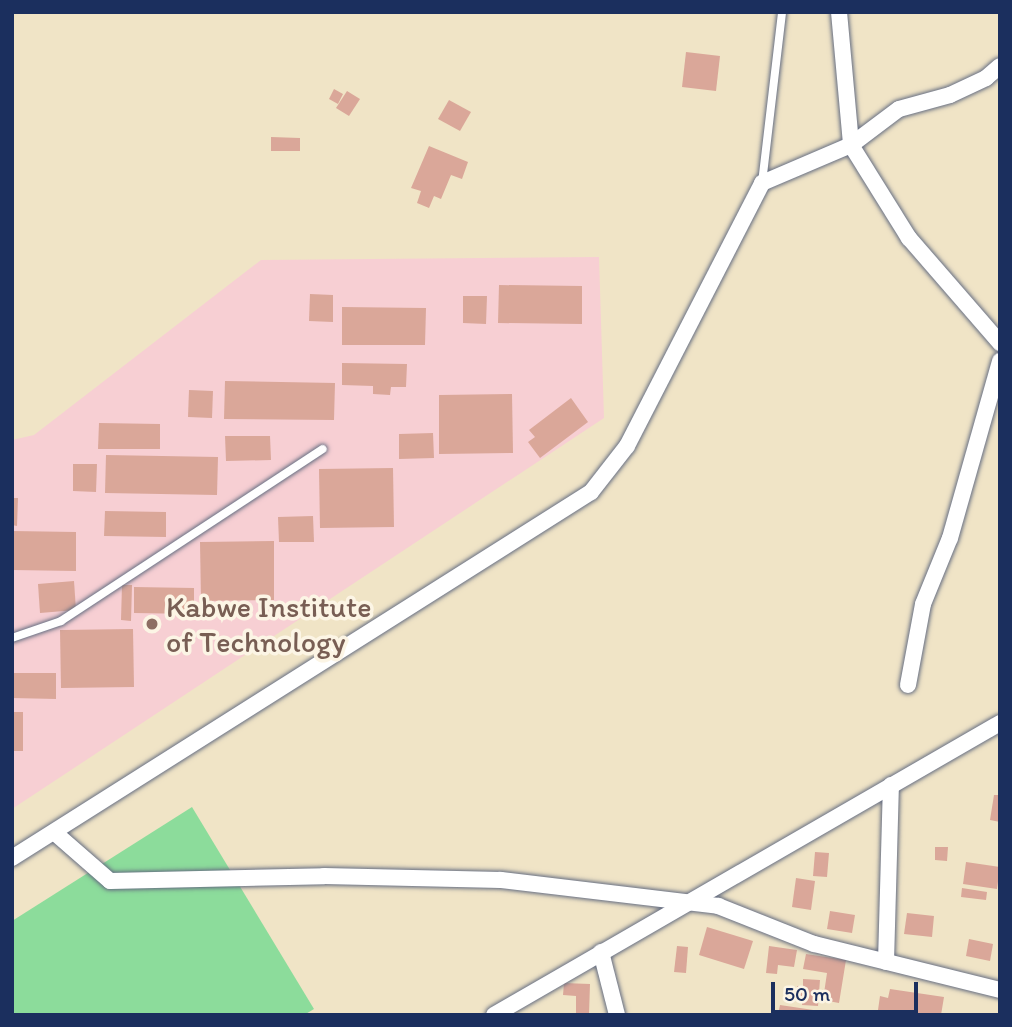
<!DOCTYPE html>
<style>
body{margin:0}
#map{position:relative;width:1012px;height:1027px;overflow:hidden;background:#f0e4c6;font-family:Itim,sans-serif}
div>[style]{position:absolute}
.built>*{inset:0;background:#f7cfd3}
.green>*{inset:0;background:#8cdc9b}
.building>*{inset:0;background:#daa799}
.roads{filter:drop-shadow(0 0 2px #666e82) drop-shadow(0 0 2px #666e82)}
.service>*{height:8px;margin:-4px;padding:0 4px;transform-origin:4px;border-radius:4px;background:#fff}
.minor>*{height:16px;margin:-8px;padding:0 8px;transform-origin:8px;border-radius:8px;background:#fff}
.dots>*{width:19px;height:19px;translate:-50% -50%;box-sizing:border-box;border:4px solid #fcf5e5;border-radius:50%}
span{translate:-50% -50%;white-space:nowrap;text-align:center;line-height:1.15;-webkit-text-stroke:7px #fcf5e5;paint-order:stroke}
.education-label{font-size:30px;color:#785e54}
.left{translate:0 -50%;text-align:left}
.frame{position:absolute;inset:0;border:14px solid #1b2f5e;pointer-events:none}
.scale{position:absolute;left:771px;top:982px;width:147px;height:32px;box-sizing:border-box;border:4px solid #1b2f5e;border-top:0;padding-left:9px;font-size:21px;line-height:24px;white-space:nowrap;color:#1b2f5e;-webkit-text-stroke:5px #fcf5e5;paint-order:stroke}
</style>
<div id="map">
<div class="built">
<i style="clip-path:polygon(599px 257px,604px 418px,12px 809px,12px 440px,34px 435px,261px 260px)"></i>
</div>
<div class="green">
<i style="clip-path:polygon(192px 807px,314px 1009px,304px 1015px,12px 1015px,12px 921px)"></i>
</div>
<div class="building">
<i style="clip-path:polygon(686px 52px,720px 56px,716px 91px,682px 87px)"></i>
<i style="clip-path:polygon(334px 89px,343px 94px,338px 104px,329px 99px)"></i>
<i style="clip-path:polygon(347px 91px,360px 99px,349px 116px,336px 108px)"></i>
<i style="clip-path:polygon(449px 100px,471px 112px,460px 131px,438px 119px)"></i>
<i style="clip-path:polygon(271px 137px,300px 138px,300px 151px,271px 151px)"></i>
<i style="clip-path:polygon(429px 146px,468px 162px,462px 179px,451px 175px,441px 199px,434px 196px,429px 208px,417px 203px,421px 191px,411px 188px)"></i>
<i style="clip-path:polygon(499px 285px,582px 286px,582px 324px,498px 323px)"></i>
<i style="clip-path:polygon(310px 294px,333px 295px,333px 322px,309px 321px)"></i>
<i style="clip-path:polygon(463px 296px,487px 296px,486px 324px,463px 323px)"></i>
<i style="clip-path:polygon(342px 307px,426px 308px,425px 345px,342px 345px)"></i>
<i style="clip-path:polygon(342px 363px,407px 364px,406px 387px,391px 387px,390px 395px,373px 394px,373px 386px,342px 385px)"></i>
<i style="clip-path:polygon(225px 381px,335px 383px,334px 420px,224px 419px)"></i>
<i style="clip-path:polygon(189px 390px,213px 391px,212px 418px,188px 417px)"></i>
<i style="clip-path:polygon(512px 394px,513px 453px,439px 454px,439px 395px)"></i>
<i style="clip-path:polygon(571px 398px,588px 422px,540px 458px,528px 442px,535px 437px,529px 430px)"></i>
<i style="clip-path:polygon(99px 423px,160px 424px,160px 449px,98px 449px)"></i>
<i style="clip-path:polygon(433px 433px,434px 458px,399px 459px,399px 434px)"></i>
<i style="clip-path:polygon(225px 436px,270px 436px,271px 460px,226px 461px)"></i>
<i style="clip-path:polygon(106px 455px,218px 457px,217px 495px,105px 493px)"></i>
<i style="clip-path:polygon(73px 464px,97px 464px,96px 492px,73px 491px)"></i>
<i style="clip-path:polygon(393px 468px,394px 527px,320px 528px,319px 469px)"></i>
<i style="clip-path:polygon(12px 498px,18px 498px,17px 526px,12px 525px)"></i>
<i style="clip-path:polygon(105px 511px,166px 512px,166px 537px,104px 536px)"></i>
<i style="clip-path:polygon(313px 516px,314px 542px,279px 542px,278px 517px)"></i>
<i style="clip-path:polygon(12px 531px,76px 532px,76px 571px,12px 570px)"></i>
<i style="clip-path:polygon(274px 541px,274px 600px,201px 601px,200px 542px)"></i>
<i style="clip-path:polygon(74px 581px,76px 610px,40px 613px,38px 584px)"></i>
<i style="clip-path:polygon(122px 585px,132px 585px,131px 621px,121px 620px)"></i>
<i style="clip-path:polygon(134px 587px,194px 588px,194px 614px,134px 613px)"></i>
<i style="clip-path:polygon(133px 629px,134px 687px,61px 688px,60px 630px)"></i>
<i style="clip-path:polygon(12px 673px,56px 673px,56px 699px,12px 698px)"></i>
<i style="clip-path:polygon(12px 712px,23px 712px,23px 751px,12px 751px)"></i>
<i style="clip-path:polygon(994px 795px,1000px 795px,1000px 822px,990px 820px)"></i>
<i style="clip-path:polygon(935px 847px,948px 847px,947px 861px,935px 860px)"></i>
<i style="clip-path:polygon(815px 852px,829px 853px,827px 877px,813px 876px)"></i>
<i style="clip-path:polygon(966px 862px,1000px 867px,997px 889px,963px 884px)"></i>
<i style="clip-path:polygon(796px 878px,815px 881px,811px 910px,792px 907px)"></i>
<i style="clip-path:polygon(962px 888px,987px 892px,986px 900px,961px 897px)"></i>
<i style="clip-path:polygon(830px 911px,855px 915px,852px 933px,827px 929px)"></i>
<i style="clip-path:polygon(907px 913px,934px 916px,932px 937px,904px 934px)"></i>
<i style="clip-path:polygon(707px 927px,753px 941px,744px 969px,699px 955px)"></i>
<i style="clip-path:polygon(969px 939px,993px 944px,990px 961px,966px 956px)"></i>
<i style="clip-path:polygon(677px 946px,688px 947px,686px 973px,674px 972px)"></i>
<i style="clip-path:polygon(769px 946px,797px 950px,794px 967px,778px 965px,777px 974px,766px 973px)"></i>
<i style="clip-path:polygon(806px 954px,846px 960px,839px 1003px,823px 1000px,827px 973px,803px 969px)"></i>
<i style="clip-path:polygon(803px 979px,820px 980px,818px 1006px,802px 1005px,803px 996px,797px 996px,797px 986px,803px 986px)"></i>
<i style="clip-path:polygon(564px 983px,590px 984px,589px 1015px,576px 1015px,576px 996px,563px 995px)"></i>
<i style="clip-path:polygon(890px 989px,944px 997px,941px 1015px,886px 1015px,887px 1011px,878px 1010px,880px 996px,888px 998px)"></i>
<i style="clip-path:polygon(780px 1005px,820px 1011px,820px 1015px,778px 1015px)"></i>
</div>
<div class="roads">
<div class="service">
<i style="left:762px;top:183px;width:172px;rotate:-83.3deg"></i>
<i style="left:12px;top:638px;width:52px;rotate:-19.1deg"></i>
<i style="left:61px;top:621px;width:313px;rotate:-33.3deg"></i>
</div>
<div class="minor">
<i style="left:839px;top:12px;width:134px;rotate:84.8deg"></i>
<i style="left:851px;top:145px;width:110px;rotate:58.1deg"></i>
<i style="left:909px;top:238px;width:139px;rotate:49.1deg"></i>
<i style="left:908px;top:685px;width:82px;rotate:-79.5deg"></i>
<i style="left:923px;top:604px;width:71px;rotate:-67.8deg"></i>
<i style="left:950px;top:538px;width:184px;rotate:-74.2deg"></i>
<i style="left:55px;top:833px;width:73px;rotate:41.1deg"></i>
<i style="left:110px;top:881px;width:214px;rotate:-1.3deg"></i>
<i style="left:324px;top:876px;width:177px;rotate:1.3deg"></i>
<i style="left:501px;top:880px;width:219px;rotate:6.8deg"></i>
<i style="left:718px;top:906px;width:103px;rotate:21.6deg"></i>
<i style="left:814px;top:944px;width:192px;rotate:13.9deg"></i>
<i style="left:12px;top:858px;width:685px;rotate:-32.3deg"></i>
<i style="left:591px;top:492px;width:58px;rotate:-52deg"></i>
<i style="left:627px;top:446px;width:296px;rotate:-62.8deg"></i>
<i style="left:762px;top:183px;width:97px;rotate:-23.1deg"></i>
<i style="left:851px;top:145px;width:60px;rotate:-36.9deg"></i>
<i style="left:899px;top:109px;width:53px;rotate:-15.4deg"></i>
<i style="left:950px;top:95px;width:40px;rotate:-25deg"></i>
<i style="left:986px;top:78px;width:18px;rotate:-41deg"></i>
<i style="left:601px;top:952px;width:65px;rotate:75.7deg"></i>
<i style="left:886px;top:962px;width:177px;rotate:-88.4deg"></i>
<i style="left:494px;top:1015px;width:584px;rotate:-29.99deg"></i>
</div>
</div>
<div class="dots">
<i style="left:152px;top:624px;background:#8d6e63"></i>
</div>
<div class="education-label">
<span class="left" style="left:166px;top:624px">Kabwe Institute<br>of Technology</span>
</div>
<div class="frame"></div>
<div class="scale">50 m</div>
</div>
